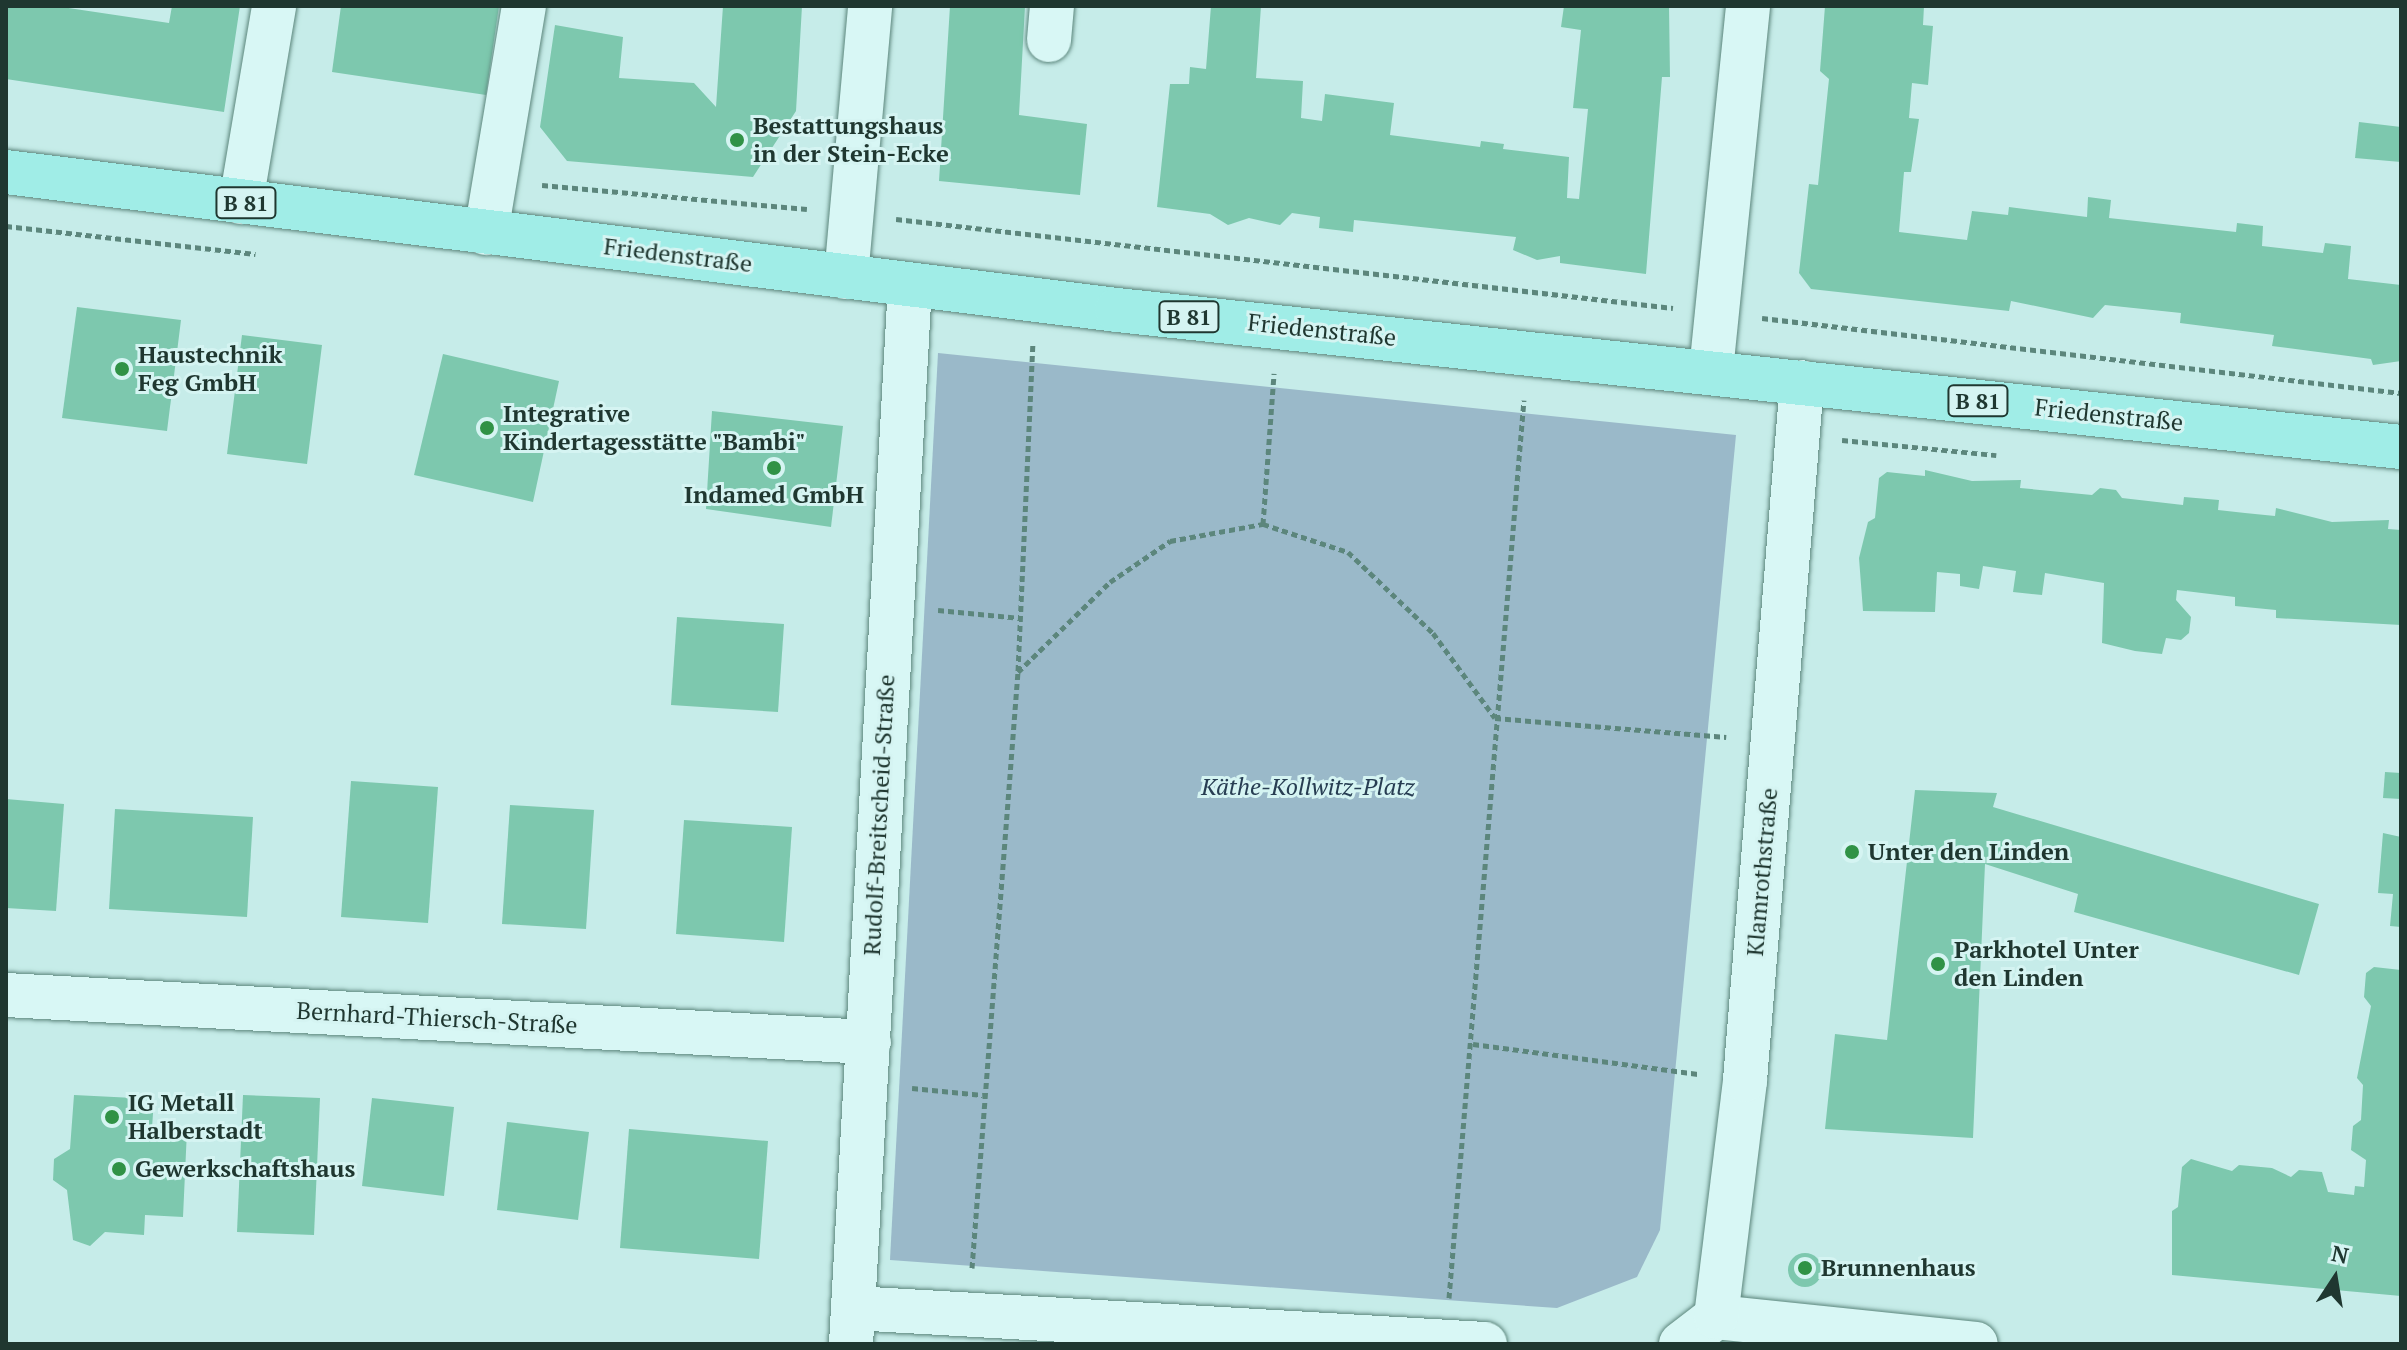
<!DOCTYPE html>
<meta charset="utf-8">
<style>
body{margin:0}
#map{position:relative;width:2407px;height:1350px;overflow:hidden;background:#c6ece9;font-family:"PT Serif",serif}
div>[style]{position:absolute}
.green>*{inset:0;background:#9ab9c9}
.building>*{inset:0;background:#7dc8ae}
.round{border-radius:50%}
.path>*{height:5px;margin-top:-2.5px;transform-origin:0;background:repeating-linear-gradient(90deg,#5c867c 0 6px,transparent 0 10px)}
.roads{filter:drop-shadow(0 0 2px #5c867c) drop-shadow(0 0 2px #5c867c)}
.minor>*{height:44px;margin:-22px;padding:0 22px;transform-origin:22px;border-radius:22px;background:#d8f7f5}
.major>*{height:44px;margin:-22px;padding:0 22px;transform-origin:22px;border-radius:22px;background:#a0ede7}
.dots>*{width:22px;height:22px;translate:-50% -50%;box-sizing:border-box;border:4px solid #d5f4f2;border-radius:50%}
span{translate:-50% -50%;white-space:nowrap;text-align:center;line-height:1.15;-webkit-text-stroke:6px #d5f4f2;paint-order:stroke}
.shield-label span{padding:2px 6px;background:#d5f4f2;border:2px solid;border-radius:6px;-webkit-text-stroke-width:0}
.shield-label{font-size:22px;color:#1f3730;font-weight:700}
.poi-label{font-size:24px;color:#1f3730;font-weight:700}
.left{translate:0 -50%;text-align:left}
.street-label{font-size:24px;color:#1f3730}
.park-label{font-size:24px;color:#273d52;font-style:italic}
.frame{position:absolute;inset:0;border:8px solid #1f3730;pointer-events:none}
.north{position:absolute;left:2295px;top:1238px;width:80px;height:80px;-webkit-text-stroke:6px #d5f4f2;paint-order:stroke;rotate:12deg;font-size:22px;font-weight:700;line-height:32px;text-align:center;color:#1f3730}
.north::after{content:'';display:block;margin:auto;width:28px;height:36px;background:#1f3730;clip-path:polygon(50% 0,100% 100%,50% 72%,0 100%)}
</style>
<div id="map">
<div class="green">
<i style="clip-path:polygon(938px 353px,1736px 435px,1660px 1230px,1637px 1277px,1557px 1308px,890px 1260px)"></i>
</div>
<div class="building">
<i style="clip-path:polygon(6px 6px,55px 6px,169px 23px,172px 6px,240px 6px,224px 112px,6px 79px)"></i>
<i style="clip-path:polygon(341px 6px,499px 6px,486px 95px,332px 72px)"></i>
<i style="clip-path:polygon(723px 6px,802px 6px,796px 111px,753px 177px,567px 161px,540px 127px,555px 25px,623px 37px,619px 78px,694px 83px,716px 107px)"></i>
<i style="clip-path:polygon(950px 6px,1025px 6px,1019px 115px,1087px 124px,1080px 195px,939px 181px)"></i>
<i style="clip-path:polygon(1211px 6px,1261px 6px,1256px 78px,1303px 81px,1301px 118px,1322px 121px,1325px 94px,1394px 103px,1390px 135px,1480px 147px,1481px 141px,1504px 144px,1503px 149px,1569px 157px,1567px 198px,1579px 199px,1588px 109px,1573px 108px,1581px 30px,1561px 27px,1564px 6px,1669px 6px,1670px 77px,1662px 77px,1646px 274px,1560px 263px,1560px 256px,1537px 260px,1513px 250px,1516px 237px,1354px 220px,1353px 232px,1319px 228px,1320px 217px,1292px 213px,1280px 225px,1249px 218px,1228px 225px,1210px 214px,1157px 207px,1170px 84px,1189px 84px,1190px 67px,1206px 69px)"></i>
<i style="clip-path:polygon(1825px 6px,1924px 6px,1923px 25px,1933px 26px,1928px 85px,1912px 83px,1909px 118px,1919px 119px,1911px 172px,1904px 172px,1899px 232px,1967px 240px,1972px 211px,2008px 215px,2009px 207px,2087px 217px,2088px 197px,2111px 200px,2109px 218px,2236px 232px,2237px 223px,2263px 226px,2262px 246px,2323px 253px,2325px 243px,2351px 246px,2348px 279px,2401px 285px,2401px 361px,2373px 365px,2371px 359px,2272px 346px,2274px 335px,2180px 323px,2181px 313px,2105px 305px,2093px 318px,2011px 301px,2009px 311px,1811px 289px,1799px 273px,1809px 184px,1818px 185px,1829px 79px,1820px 71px)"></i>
<i style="clip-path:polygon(2359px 122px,2401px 127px,2401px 162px,2355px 158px)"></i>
<i style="clip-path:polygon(77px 307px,181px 320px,167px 431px,62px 418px)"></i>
<i style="clip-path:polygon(242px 335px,322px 345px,307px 464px,227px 454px)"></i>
<i style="clip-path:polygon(443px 354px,559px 381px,533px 502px,414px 475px)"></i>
<i style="clip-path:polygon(712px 411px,843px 426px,831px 527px,706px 509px)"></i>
<i style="clip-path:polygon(1925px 470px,1972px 481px,2021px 480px,2020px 488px,2092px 495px,2100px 488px,2116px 490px,2122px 498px,2183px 505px,2184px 497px,2219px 500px,2218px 510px,2245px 513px,2275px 516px,2276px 508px,2332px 522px,2389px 520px,2388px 529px,2401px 530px,2401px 625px,2276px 618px,2276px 610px,2235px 606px,2235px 597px,2177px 590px,2176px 600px,2191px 617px,2189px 633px,2181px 640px,2166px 638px,2162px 654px,2135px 651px,2102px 643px,2104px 583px,2045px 573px,2042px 595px,2013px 592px,2016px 571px,1983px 566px,1979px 589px,1960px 586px,1960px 574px,1937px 572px,1935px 612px,1863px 611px,1859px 558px,1868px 522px,1875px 518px,1879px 478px,1887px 472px,1925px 476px)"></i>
<i style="clip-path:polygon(677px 617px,784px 624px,778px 712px,671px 705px)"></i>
<i style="clip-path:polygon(2385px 772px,2401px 773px,2401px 799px,2383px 798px)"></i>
<i style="clip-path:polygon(351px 781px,438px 787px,428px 923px,341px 917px)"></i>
<i style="clip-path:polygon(1915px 790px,1997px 793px,1993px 807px,2319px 904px,2299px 975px,2074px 912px,2078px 894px,1985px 864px,1973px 1138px,1825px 1129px,1835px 1034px,1887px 1040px)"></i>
<i style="clip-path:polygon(6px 799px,64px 804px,56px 911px,6px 908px)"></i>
<i style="clip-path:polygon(510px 805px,594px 810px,586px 929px,502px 924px)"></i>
<i style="clip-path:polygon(115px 809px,253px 817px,247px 917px,109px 909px)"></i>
<i style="clip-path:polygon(684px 820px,792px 827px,784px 942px,676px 934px)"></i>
<i style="clip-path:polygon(2383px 833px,2401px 837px,2401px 927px,2390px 926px,2393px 894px,2378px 893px)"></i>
<i style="clip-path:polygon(2374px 967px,2401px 970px,2401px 1296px,2172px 1275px,2172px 1211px,2178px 1207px,2182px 1167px,2191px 1159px,2232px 1171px,2239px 1165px,2272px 1168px,2291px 1177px,2299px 1170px,2322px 1172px,2328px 1192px,2354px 1195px,2355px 1186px,2364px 1187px,2366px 1160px,2351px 1150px,2353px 1126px,2361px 1120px,2363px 1085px,2357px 1078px,2371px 1006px,2364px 997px,2366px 973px)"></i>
<i style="clip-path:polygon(74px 1095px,154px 1099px,152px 1128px,187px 1130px,183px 1217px,145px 1215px,144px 1235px,105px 1232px,90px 1246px,73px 1240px,67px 1190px,53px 1180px,54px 1159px,70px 1149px)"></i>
<i style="clip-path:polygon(243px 1095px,320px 1098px,314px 1235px,237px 1232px)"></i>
<i style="clip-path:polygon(372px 1098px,454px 1107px,444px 1196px,362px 1186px)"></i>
<i style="clip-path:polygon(507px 1122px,589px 1132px,578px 1220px,497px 1210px)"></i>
<i style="clip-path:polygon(629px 1129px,768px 1141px,759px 1259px,620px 1248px)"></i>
<i class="round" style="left:1788px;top:1253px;width:34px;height:34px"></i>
</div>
<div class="path">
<i style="left:542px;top:185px;width:266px;rotate:5.2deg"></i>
<i style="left:896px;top:219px;width:782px;rotate:6.53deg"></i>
<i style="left:6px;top:226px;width:251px;rotate:6.4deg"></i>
<i style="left:1762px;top:318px;width:643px;rotate:6.69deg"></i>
<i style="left:1842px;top:440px;width:155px;rotate:5.6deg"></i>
<i style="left:1263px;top:524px;width:151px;rotate:-85.8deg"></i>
<i style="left:938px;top:610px;width:83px;rotate:5.5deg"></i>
<i style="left:1018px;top:671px;width:326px;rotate:-87.4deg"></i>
<i style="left:1473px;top:1044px;width:227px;rotate:7.6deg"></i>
<i style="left:912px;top:1088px;width:71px;rotate:5.6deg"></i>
<i style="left:972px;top:1268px;width:598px;rotate:-85.59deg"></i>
<i style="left:1018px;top:672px;width:129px;rotate:-44.4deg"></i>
<i style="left:1110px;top:582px;width:73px;rotate:-34.3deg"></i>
<i style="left:1170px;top:541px;width:95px;rotate:-10.4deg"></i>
<i style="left:1263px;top:524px;width:89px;rotate:18.2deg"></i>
<i style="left:1348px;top:552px;width:117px;rotate:43.6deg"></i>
<i style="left:1433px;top:633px;width:105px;rotate:53.9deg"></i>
<i style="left:1495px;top:718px;width:232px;rotate:4.7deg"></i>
<i style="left:1449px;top:1298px;width:901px;rotate:-85.23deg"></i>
</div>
<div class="roads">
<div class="minor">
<i style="left:1049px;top:40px;width:34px;rotate:-85deg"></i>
<i style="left:241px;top:202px;width:199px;rotate:-80.4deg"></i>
<i style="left:486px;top:233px;width:230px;rotate:-80.5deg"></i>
<i style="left:846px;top:277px;width:272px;rotate:-84.9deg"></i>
<i style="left:1711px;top:371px;width:367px;rotate:-84.2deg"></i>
<i style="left:6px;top:995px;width:864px;rotate:3.12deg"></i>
<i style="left:853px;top:1308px;width:633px;rotate:3.26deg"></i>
<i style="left:1716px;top:1317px;width:261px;rotate:5.9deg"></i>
<i style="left:851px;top:1344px;width:1061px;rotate:-86.81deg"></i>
<i style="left:1681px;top:1344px;width:44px;rotate:-37.6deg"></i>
<i style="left:1716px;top:1317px;width:239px;rotate:-83deg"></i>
<i style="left:1745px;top:1080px;width:700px;rotate:-85.33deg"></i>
</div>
<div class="major">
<i style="left:6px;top:172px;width:1120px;rotate:7.08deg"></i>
<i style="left:1117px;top:310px;width:1291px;rotate:6.09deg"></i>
</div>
</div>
<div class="dots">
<i style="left:737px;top:140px;background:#309246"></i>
<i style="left:122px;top:369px;background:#309246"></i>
<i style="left:487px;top:428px;background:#309246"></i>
<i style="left:774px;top:468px;background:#309246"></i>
<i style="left:1852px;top:852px;background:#309246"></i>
<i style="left:1938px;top:964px;background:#309246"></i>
<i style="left:112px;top:1117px;background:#309246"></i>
<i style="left:119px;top:1169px;background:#309246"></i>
<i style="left:1805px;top:1268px;background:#309246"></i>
</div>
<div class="shield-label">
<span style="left:246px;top:203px">B 81</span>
<span style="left:1189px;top:317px">B 81</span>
<span style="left:1978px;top:401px">B 81</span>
</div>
<div class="poi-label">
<span class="left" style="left:753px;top:140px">Bestattungshaus<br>in der Stein-Ecke</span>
<span class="left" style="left:138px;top:369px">Haustechnik<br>Feg GmbH</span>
<span class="left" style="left:503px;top:428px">Integrative<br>Kindertagesstätte "Bambi"</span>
<span style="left:774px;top:495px">Indamed GmbH</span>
<span class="left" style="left:1868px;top:852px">Unter den Linden</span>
<span class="left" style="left:1954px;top:964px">Parkhotel Unter<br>den Linden</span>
<span class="left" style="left:128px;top:1117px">IG Metall<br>Halberstadt</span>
<span class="left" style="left:135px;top:1169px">Gewerkschaftshaus</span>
<span class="left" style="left:1821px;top:1268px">Brunnenhaus</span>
</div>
<div class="street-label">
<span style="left:678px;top:255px;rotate:7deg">Friedenstraße</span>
<span style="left:1322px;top:330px;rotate:6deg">Friedenstraße</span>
<span style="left:2109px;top:415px;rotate:6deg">Friedenstraße</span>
<span style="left:879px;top:815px;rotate:-87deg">Rudolf-Breitscheid-Straße</span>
<span style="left:1762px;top:872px;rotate:-85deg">Klamrothstraße</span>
<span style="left:437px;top:1018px;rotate:3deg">Bernhard-Thiersch-Straße</span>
</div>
<div class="park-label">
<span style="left:1308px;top:787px">Käthe-Kollwitz-Platz</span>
</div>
<div class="frame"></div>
<div class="north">N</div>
</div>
